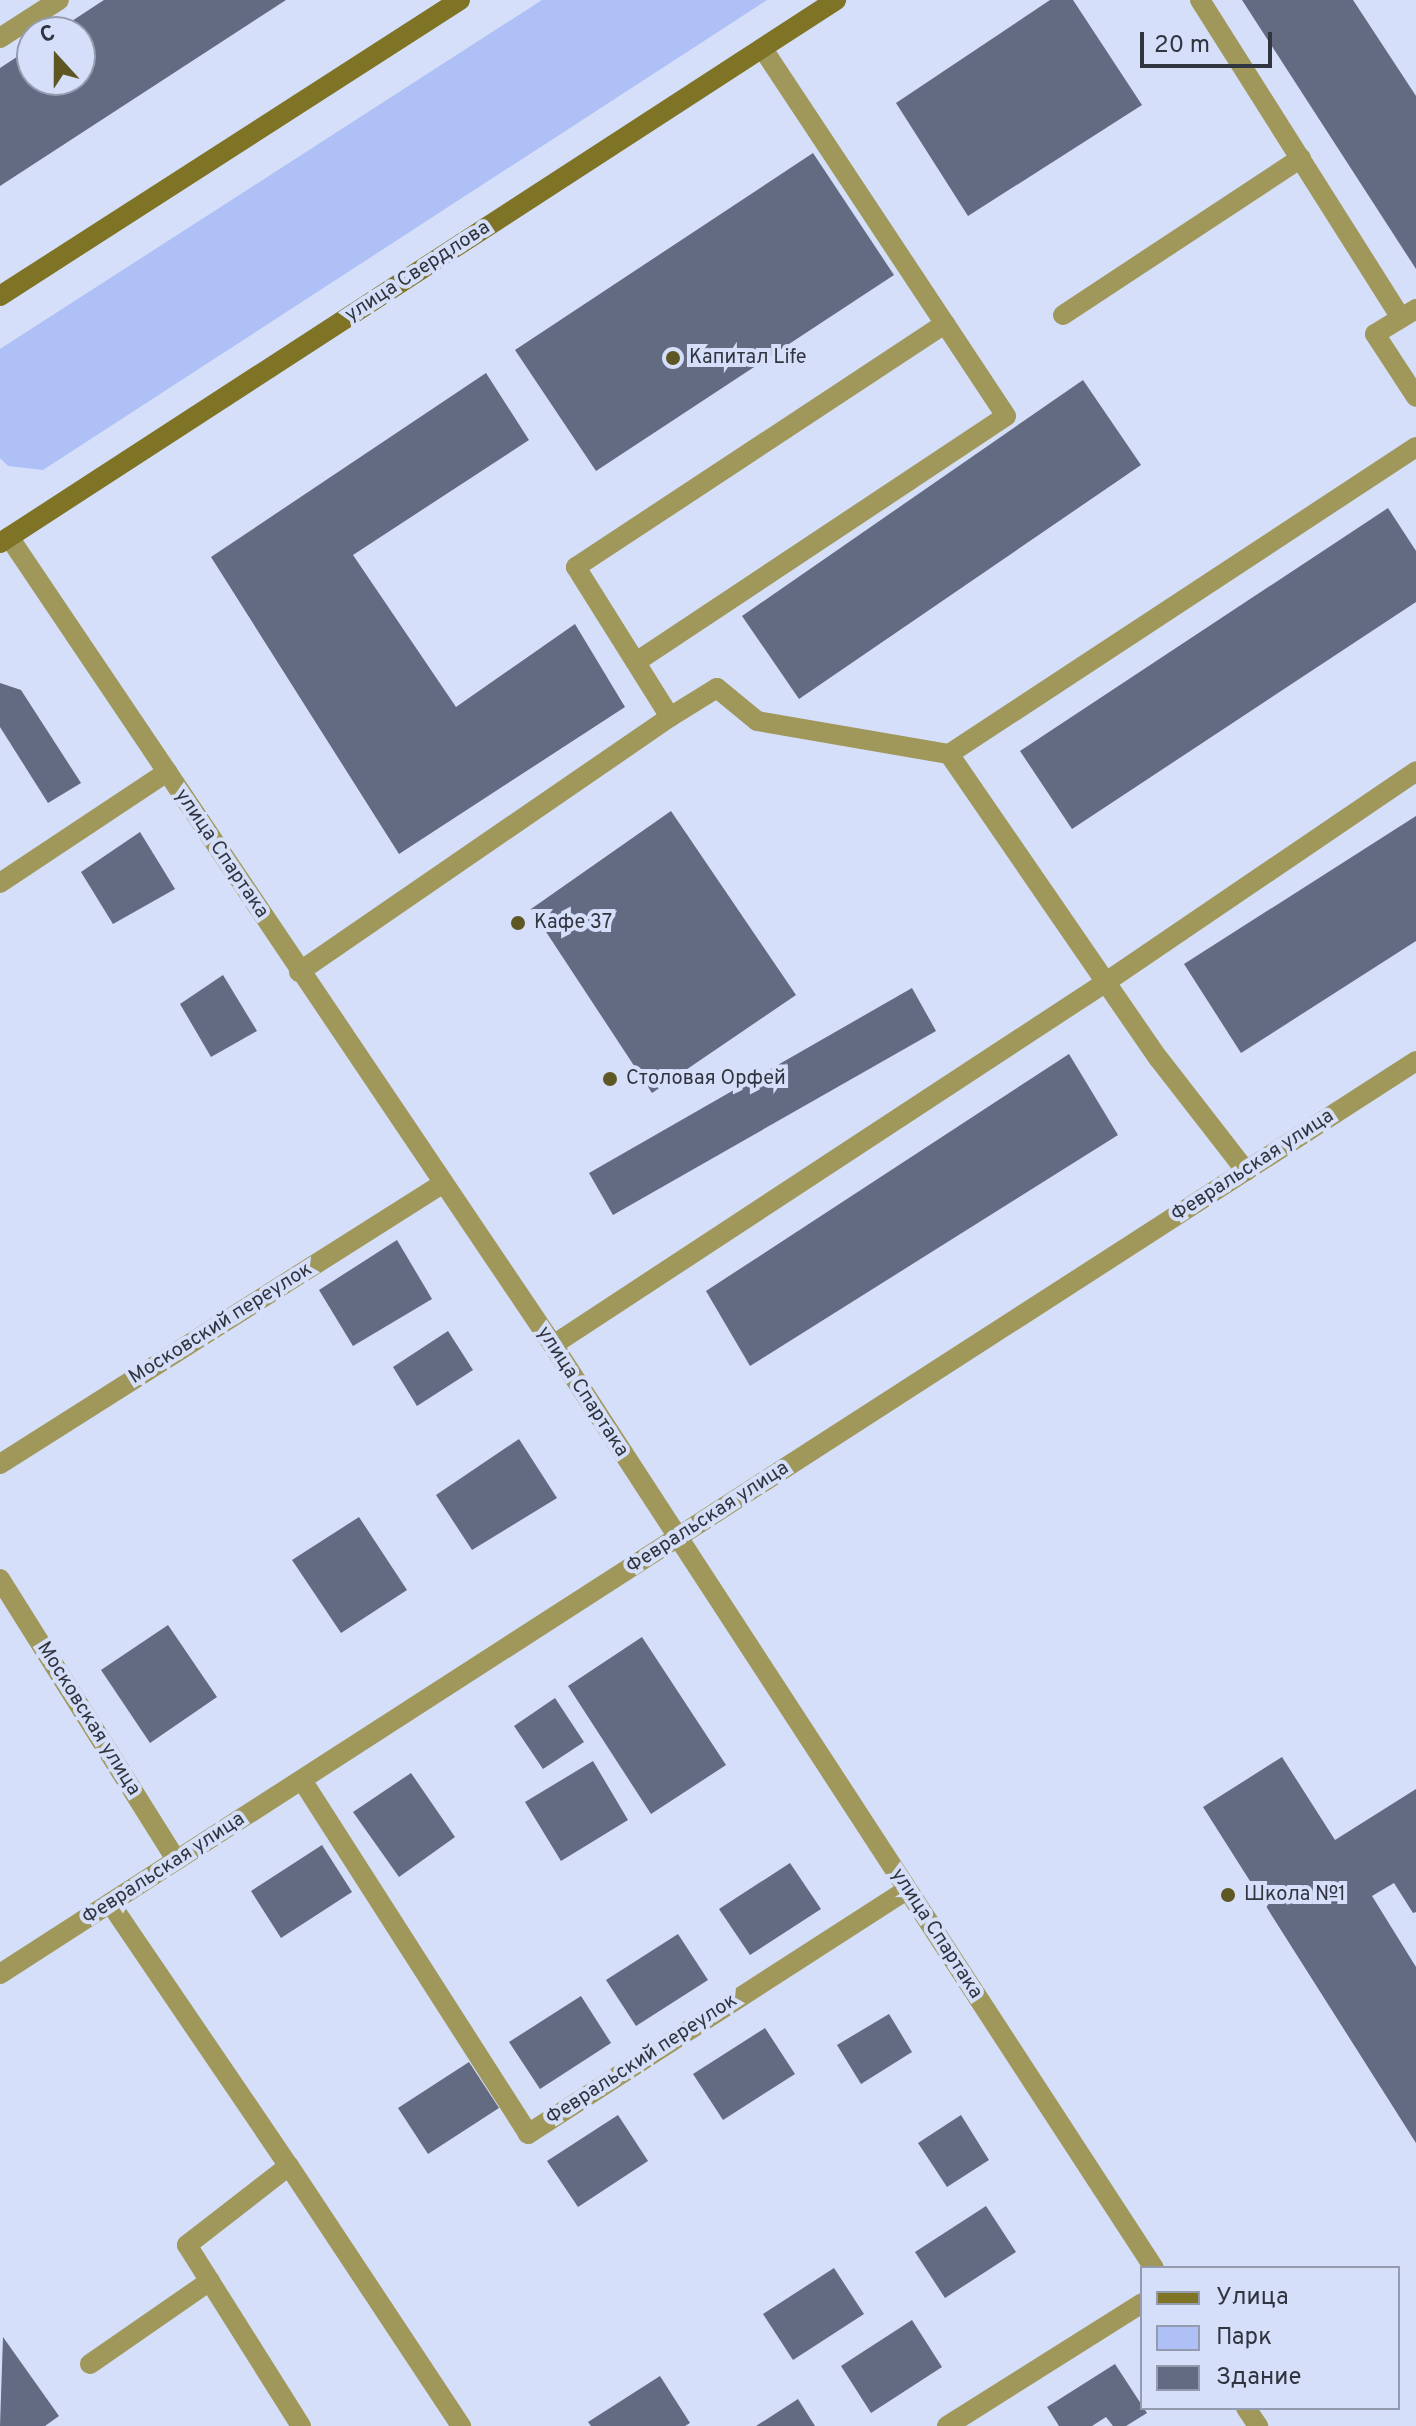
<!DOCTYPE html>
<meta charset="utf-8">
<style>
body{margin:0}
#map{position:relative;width:1416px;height:2426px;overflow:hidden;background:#d5dffa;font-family:Overpass,sans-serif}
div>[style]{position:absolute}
.green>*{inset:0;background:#aec0f5}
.building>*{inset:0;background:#636b82}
.service>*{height:20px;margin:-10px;padding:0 10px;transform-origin:10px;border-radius:10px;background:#a0985b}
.minor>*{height:20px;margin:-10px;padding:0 10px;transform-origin:10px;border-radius:10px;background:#a0985b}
.tertiary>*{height:20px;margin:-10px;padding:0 10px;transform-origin:10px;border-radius:10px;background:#a0985b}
.secondary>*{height:20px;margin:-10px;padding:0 10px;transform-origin:10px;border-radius:10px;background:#7f7425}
.dots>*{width:22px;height:22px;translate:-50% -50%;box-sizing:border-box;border:4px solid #d5dffa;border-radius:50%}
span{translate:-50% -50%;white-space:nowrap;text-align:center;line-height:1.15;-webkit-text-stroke:8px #d5dffa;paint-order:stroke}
.street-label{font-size:20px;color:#31353f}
.poi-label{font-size:20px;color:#31353f}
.left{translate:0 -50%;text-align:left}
.legend{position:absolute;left:1140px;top:2266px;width:260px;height:144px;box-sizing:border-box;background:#d5dffa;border:2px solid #939baf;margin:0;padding:10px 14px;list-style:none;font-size:24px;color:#31353f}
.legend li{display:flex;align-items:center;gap:16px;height:40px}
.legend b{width:40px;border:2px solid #939baf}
.north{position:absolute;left:16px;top:16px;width:80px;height:80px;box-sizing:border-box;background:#d5dffa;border:2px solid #939baf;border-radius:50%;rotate:339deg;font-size:22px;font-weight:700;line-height:32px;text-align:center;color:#31353f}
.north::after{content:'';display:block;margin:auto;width:28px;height:36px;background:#5e5723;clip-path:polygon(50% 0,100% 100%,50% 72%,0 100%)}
.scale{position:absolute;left:1140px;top:32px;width:132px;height:36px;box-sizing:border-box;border:4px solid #31353f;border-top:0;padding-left:10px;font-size:24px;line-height:28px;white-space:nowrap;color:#31353f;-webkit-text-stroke:6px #d5dffa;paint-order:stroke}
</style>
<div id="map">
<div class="green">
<i style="clip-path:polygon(542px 0,767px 0,43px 470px,8px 466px,0 458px,0 349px)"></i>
</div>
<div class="building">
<i style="clip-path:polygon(104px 0,286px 0,0 186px,0 68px,32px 47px,32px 80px,80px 80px,80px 32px,55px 32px)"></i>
<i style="clip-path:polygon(1050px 0,1073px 0,1142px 105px,968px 216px,896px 103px)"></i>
<i style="clip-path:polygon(1242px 0,1353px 0,1416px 96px,1416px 269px)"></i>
<i style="clip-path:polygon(813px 153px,894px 275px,596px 471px,515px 350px)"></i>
<i style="clip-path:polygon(486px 373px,529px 440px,353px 555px,456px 707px,575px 624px,625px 707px,399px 854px,211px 557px)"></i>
<i style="clip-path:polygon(1083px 380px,1141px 465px,799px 699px,742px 616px)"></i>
<i style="clip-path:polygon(1388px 508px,1416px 551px,1416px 602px,1072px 829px,1020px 751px)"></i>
<i style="clip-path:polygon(0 683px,21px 690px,81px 783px,48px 803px,0 727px)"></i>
<i style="clip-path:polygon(671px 811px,796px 995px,652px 1093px,531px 909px)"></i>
<i style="clip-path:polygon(1416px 816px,1416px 941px,1241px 1053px,1184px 964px)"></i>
<i style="clip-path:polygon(140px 832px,175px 889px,113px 924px,81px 872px)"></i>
<i style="clip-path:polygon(223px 975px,257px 1031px,211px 1057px,180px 1004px)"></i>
<i style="clip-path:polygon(912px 988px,936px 1031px,613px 1215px,589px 1173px)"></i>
<i style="clip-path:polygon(1069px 1054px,1118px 1135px,750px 1366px,706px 1291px)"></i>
<i style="clip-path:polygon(397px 1240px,432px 1299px,353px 1346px,319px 1290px)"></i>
<i style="clip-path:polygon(448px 1331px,473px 1370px,417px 1406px,393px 1367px)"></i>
<i style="clip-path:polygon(519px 1439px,557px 1498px,472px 1550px,436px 1495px)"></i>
<i style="clip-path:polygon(359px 1517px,407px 1590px,341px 1633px,292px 1560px)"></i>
<i style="clip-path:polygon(168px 1625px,217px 1697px,150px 1743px,101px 1670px)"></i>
<i style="clip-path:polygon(642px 1637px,726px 1765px,651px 1814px,568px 1686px)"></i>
<i style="clip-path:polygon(555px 1698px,584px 1742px,543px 1769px,514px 1726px)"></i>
<i style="clip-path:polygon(1282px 1757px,1335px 1840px,1416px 1789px,1416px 1912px,1413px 1913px,1394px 1883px,1372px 1896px,1416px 1967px,1416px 2143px,1203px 1807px)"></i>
<i style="clip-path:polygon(593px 1761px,628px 1820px,561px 1861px,525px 1802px)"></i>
<i style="clip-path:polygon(411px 1773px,455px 1837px,399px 1877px,353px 1812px)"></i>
<i style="clip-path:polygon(322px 1845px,352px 1892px,281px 1938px,251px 1891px)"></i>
<i style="clip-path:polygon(790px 1863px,821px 1909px,750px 1955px,719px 1909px)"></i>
<i style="clip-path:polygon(678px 1934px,708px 1980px,636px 2026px,606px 1980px)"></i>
<i style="clip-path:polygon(581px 1996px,611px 2043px,540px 2089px,509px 2042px)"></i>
<i style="clip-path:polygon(889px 2014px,912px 2052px,861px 2084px,837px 2045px)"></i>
<i style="clip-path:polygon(765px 2028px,795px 2074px,723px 2120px,693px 2074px)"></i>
<i style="clip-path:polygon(469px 2062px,499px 2108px,428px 2154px,398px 2108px)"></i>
<i style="clip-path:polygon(618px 2115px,648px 2161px,578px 2207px,547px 2161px)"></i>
<i style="clip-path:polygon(961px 2115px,989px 2160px,947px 2187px,918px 2143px)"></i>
<i style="clip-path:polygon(986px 2206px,1016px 2252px,945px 2298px,915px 2252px)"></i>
<i style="clip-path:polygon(834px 2268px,864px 2314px,793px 2360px,763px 2314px)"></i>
<i style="clip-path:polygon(912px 2320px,942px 2367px,871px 2413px,841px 2366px)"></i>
<i style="clip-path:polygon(3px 2337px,59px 2416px,45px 2426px,0 2426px)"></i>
<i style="clip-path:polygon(1115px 2364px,1147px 2413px,1126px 2426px,1113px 2426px,1106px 2417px,1092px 2426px,1059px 2426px,1047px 2407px)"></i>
<i style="clip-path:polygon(660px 2376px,690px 2423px,685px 2426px,591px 2426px,588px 2422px)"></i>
<i style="clip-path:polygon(798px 2399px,815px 2426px,756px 2426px)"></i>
</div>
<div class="service">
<i style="left:1200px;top:0;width:376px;rotate:57.7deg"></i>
<i style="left:0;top:38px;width:70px;rotate:-32.8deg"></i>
<i style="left:1416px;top:309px;width:48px;rotate:148.6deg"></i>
<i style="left:1375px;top:334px;width:75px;rotate:56.9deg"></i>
<i style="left:1063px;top:315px;width:285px;rotate:-33.4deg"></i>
<i style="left:636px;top:662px;width:444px;rotate:-33.6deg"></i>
<i style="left:1006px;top:416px;width:110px;rotate:-123.5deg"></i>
<i style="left:670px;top:717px;width:55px;rotate:-31.7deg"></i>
<i style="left:717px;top:688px;width:52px;rotate:39.5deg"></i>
<i style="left:757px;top:721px;width:195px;rotate:9.8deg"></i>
<i style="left:949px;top:754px;width:370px;rotate:55.5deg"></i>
<i style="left:1159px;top:1059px;width:142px;rotate:52.2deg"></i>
<i style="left:949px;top:754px;width:559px;rotate:-33.32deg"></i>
<i style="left:299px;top:972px;width:450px;rotate:-34.5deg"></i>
<i style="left:670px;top:717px;width:177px;rotate:-122.1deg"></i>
<i style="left:576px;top:567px;width:442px;rotate:-33.4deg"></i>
<i style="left:945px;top:324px;width:331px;rotate:-123.5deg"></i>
<i style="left:553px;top:1345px;width:661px;rotate:-33.28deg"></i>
<i style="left:1106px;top:982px;width:375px;rotate:-34.2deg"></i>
<i style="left:110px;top:1903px;width:318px;rotate:55.8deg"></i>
<i style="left:90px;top:2364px;width:146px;rotate:-34.7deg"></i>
<i style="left:301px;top:2426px;width:214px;rotate:-122.2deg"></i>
<i style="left:187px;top:2245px;width:129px;rotate:-37.8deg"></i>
<i style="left:289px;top:2166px;width:312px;rotate:56.5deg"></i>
</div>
<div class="minor">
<i style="left:0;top:883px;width:201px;rotate:-33.6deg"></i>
<i style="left:0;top:1464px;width:523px;rotate:-32.35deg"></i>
<i style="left:0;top:1579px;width:332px;rotate:57.9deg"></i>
<i style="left:302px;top:1780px;width:420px;rotate:57.4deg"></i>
<i style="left:528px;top:2134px;width:451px;rotate:-32.8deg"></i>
<i style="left:0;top:1974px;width:1685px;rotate:-32.81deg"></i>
<i style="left:947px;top:2426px;width:231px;rotate:-32.2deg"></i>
</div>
<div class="tertiary">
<i style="left:9px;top:537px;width:974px;rotate:56.05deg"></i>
<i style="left:553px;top:1345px;width:1101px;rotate:56.93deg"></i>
<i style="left:1246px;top:2408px;width:22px;rotate:56deg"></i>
</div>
<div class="secondary">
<i style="left:0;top:296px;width:547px;rotate:-32.76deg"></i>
<i style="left:0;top:543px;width:997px;rotate:-33deg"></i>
</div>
<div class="dots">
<i style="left:673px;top:358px;background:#5e5723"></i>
<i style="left:518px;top:923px;background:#5e5723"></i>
<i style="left:610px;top:1079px;background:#5e5723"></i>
<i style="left:1228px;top:1895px;background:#5e5723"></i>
</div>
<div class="street-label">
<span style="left:418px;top:272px;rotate:-33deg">улица Свердлова</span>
<span style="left:221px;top:854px;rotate:56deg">улица Спартака</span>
<span style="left:1253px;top:1166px;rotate:-33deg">Февральская улица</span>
<span style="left:221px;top:1324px;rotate:-32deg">Московский переулок</span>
<span style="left:582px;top:1392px;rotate:57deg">улица Спартака</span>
<span style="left:708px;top:1518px;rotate:-33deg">Февральская улица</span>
<span style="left:88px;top:1719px;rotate:58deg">Московская улица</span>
<span style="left:164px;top:1869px;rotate:-33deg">Февральская улица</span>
<span style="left:936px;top:1934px;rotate:57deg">улица Спартака</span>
<span style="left:642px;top:2060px;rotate:-33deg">Февральский переулок</span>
</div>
<div class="poi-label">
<span class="left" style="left:689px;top:358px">Капитал Life</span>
<span class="left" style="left:534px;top:923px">Кафе 37</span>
<span class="left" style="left:626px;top:1079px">Столовая Орфей</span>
<span class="left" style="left:1244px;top:1895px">Школа №1</span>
</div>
<ul class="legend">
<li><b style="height:10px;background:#7f7425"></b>Улица</li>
<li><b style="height:22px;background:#aec0f5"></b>Парк</li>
<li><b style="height:22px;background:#636b82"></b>Здание</li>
</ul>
<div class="north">С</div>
<div class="scale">20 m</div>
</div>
